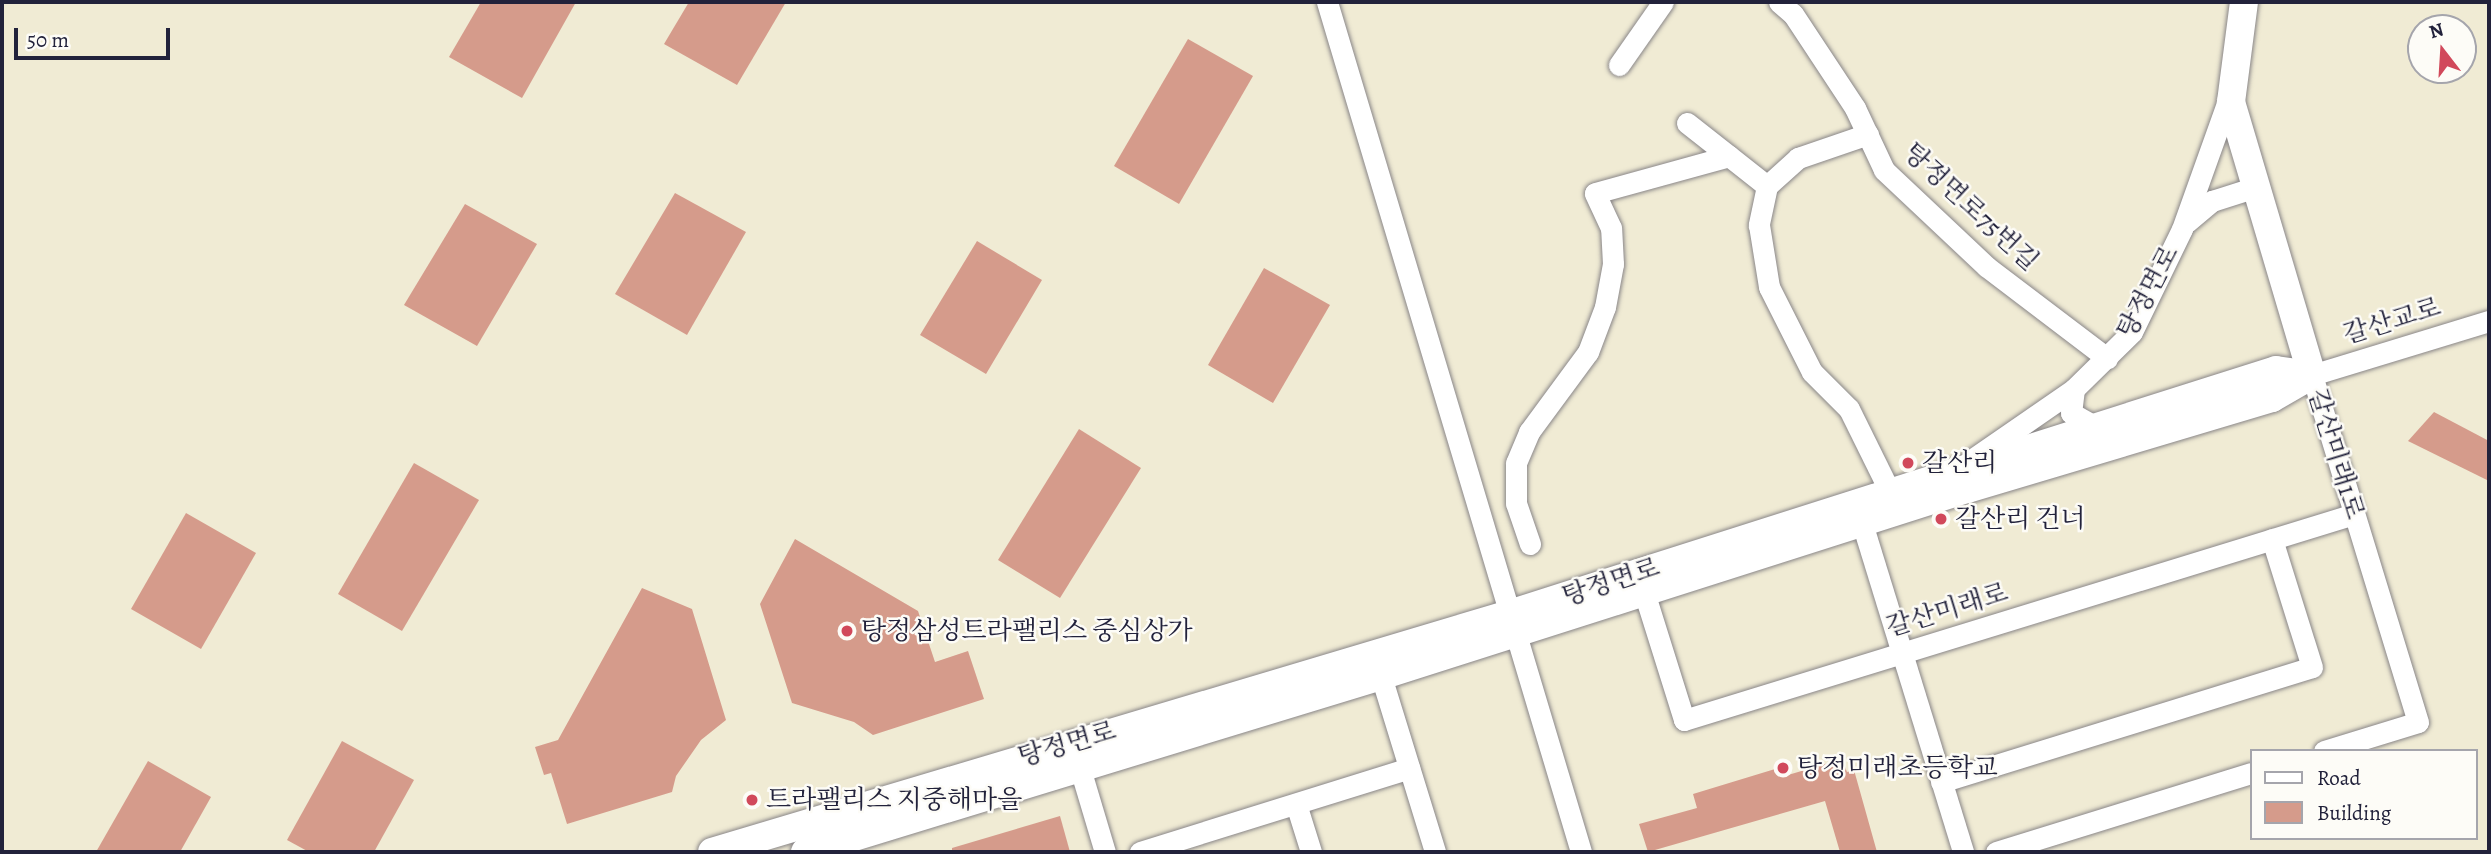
<!DOCTYPE html>
<meta charset="utf-8">
<style>
body{margin:0}
#map{position:relative;width:2491px;height:854px;overflow:hidden;background:#f0ebd4;font-family:Alegreya,"Noto Serif KR",serif}
div>[style]{position:absolute}
.building>*{inset:0;background:#d59b8b}
.roads{filter:drop-shadow(0 0 2px #898688) drop-shadow(0 0 2px #898688)}
.minor>*{height:21px;margin:-10.5px;padding:0 10.5px;transform-origin:10.5px;border-radius:10.5px;background:#fff}
.major>*{height:28px;margin:-14px;padding:0 14px;transform-origin:14px;border-radius:14px;background:#fff}
.dots>*{width:19px;height:19px;translate:-50% -50%;box-sizing:border-box;border:4px solid #fdfcf7;border-radius:50%}
span{translate:-50% -50%;white-space:nowrap;text-align:center;line-height:1.15;-webkit-text-stroke:5px #fdfcf7;paint-order:stroke}
.street-label{font-size:26px;color:#22223b}
.poi-label{font-size:26px;color:#22223b}
.left{translate:0 -50%;text-align:left}
.frame{position:absolute;inset:0;border:4px solid #22223b;pointer-events:none}
.legend{position:absolute;left:2250px;top:749px;width:228px;height:91px;box-sizing:border-box;background:#fdfcf7;border:2px solid #a5a5ac;margin:0;padding:9px 12px;list-style:none;font-size:21px;color:#22223b}
.legend li{display:flex;align-items:center;gap:14px;height:35px}
.legend b{width:35px;border:2px solid #a5a5ac}
.north{position:absolute;left:2407px;top:14px;width:70px;height:70px;box-sizing:border-box;background:#fdfcf7;border:2px solid #a5a5ac;border-radius:50%;rotate:343deg;font-size:19px;font-weight:700;line-height:28px;text-align:center;color:#22223b}
.north::after{content:'';display:block;margin:auto;width:24px;height:32px;background:#d1495b;clip-path:polygon(50% 0,100% 100%,50% 72%,0 100%)}
.scale{position:absolute;left:14px;top:28px;width:156px;height:32px;box-sizing:border-box;border:4px solid #22223b;border-top:0;padding-left:9px;font-size:21px;line-height:24px;white-space:nowrap;color:#22223b;-webkit-text-stroke:5px #fdfcf7;paint-order:stroke}
</style>
<div id="map">
<div class="building">
<i style="clip-path:polygon(481px 2px,576px 2px,522px 98px,449px 57px)"></i>
<i style="clip-path:polygon(689px 2px,786px 2px,737px 85px,664px 44px)"></i>
<i style="clip-path:polygon(1188px 39px,1253px 76px,1179px 204px,1114px 166px)"></i>
<i style="clip-path:polygon(675px 193px,746px 232px,687px 335px,615px 294px)"></i>
<i style="clip-path:polygon(465px 204px,537px 244px,477px 346px,404px 305px)"></i>
<i style="clip-path:polygon(977px 241px,1042px 280px,986px 374px,920px 335px)"></i>
<i style="clip-path:polygon(1264px 268px,1330px 305px,1273px 403px,1208px 365px)"></i>
<i style="clip-path:polygon(2434px 412px,2489px 441px,2489px 481px,2408px 441px)"></i>
<i style="clip-path:polygon(1079px 429px,1141px 468px,1060px 598px,998px 560px)"></i>
<i style="clip-path:polygon(414px 463px,479px 500px,402px 631px,338px 594px)"></i>
<i style="clip-path:polygon(186px 513px,256px 553px,201px 649px,131px 609px)"></i>
<i style="clip-path:polygon(795px 539px,918px 611px,935px 662px,968px 651px,984px 699px,873px 735px,854px 722px,792px 703px,760px 604px)"></i>
<i style="clip-path:polygon(642px 588px,692px 609px,726px 720px,701px 740px,676px 776px,672px 792px,567px 824px,551px 773px,544px 775px,535px 747px,558px 740px)"></i>
<i style="clip-path:polygon(342px 741px,414px 780px,374px 852px,309px 852px,287px 840px)"></i>
<i style="clip-path:polygon(1842px 759px,1847px 772px,1854px 770px,1877px 852px,1840px 852px,1825px 801px,1648px 852px,1639px 824px,1697px 808px,1693px 794px,1785px 766px,1788px 775px)"></i>
<i style="clip-path:polygon(148px 761px,211px 797px,180px 852px,96px 852px)"></i>
<i style="clip-path:polygon(1060px 816px,1070px 852px,952px 852px,952px 848px)"></i>
</div>
<div class="roads">
<div class="minor">
<i style="left:1327px;top:2px;width:887px;rotate:73.36deg"></i>
<i style="left:1779px;top:2px;width:18px;rotate:41deg"></i>
<i style="left:1793px;top:14px;width:113px;rotate:56.6deg"></i>
<i style="left:1855px;top:108px;width:68px;rotate:64.9deg"></i>
<i style="left:1884px;top:170px;width:141px;rotate:43.3deg"></i>
<i style="left:1987px;top:267px;width:151px;rotate:37.2deg"></i>
<i style="left:1619px;top:65px;width:77px;rotate:-55.1deg"></i>
<i style="left:1687px;top:123px;width:53px;rotate:38.2deg"></i>
<i style="left:1767px;top:186px;width:40px;rotate:102deg"></i>
<i style="left:1759px;top:225px;width:63px;rotate:80.8deg"></i>
<i style="left:1769px;top:287px;width:95px;rotate:63.2deg"></i>
<i style="left:1812px;top:372px;width:52px;rotate:45deg"></i>
<i style="left:1849px;top:409px;width:93px;rotate:63.7deg"></i>
<i style="left:2187px;top:222px;width:33px;rotate:-40deg"></i>
<i style="left:2212px;top:201px;width:46px;rotate:-17.7deg"></i>
<i style="left:2074px;top:389px;width:24px;rotate:97deg"></i>
<i style="left:2071px;top:413px;width:26px;rotate:29deg"></i>
<i style="left:1970px;top:461px;width:126px;rotate:-34.7deg"></i>
<i style="left:2074px;top:389px;width:81px;rotate:-44.5deg"></i>
<i style="left:2132px;top:332px;width:114px;rotate:-64.1deg"></i>
<i style="left:2182px;top:229px;width:142px;rotate:-70.3deg"></i>
<i style="left:1862px;top:523px;width:344px;rotate:72.9deg"></i>
<i style="left:1530px;top:544px;width:43px;rotate:-108.9deg"></i>
<i style="left:1516px;top:503px;width:40px;rotate:-90deg"></i>
<i style="left:1516px;top:463px;width:34px;rotate:-67deg"></i>
<i style="left:1529px;top:432px;width:99px;rotate:-53.6deg"></i>
<i style="left:1588px;top:352px;width:48px;rotate:-69.3deg"></i>
<i style="left:1605px;top:307px;width:44px;rotate:-79.5deg"></i>
<i style="left:1613px;top:264px;width:36px;rotate:-93deg"></i>
<i style="left:1611px;top:228px;width:38px;rotate:-115deg"></i>
<i style="left:1595px;top:193px;width:139px;rotate:-15.4deg"></i>
<i style="left:1729px;top:156px;width:48px;rotate:38.3deg"></i>
<i style="left:1767px;top:186px;width:42px;rotate:-42.1deg"></i>
<i style="left:1798px;top:158px;width:74px;rotate:-18.9deg"></i>
<i style="left:1644px;top:592px;width:134px;rotate:72.6deg"></i>
<i style="left:1684px;top:720px;width:701px;rotate:-17.09deg"></i>
<i style="left:1381px;top:676px;width:184px;rotate:72.9deg"></i>
<i style="left:2324px;top:751px;width:98px;rotate:-17.1deg"></i>
<i style="left:2418px;top:722px;width:363px;rotate:-107deg"></i>
<i style="left:2312px;top:375px;width:185px;rotate:-17deg"></i>
<i style="left:1076px;top:755px;width:101px;rotate:73.4deg"></i>
<i style="left:1941px;top:782px;width:388px;rotate:-17.2deg"></i>
<i style="left:2312px;top:667px;width:134px;rotate:-107.4deg"></i>
<i style="left:1296px;top:804px;width:50px;rotate:72.6deg"></i>
<i style="left:1140px;top:852px;width:282px;rotate:-17.3deg"></i>
<i style="left:1996px;top:852px;width:267px;rotate:-17.2deg"></i>
</div>
<div class="major">
<i style="left:2244px;top:2px;width:101px;rotate:97.4deg"></i>
<i style="left:2231px;top:102px;width:285px;rotate:73.5deg"></i>
<i style="left:712px;top:852px;width:829px;rotate:-16.62deg"></i>
<i style="left:1506px;top:615px;width:808px;rotate:-17.65deg"></i>
<i style="left:2276px;top:370px;width:36px;rotate:8deg"></i>
<i style="left:805px;top:852px;width:602px;rotate:-16.99deg"></i>
<i style="left:1381px;top:676px;width:615px;rotate:-17.7deg"></i>
<i style="left:1967px;top:489px;width:318px;rotate:-16.6deg"></i>
<i style="left:2272px;top:398px;width:46px;rotate:-29.9deg"></i>
</div>
</div>
<div class="dots">
<i style="left:1908px;top:463px;background:#d1495b"></i>
<i style="left:1941px;top:519px;background:#d1495b"></i>
<i style="left:847px;top:631px;background:#d1495b"></i>
<i style="left:1783px;top:768px;background:#d1495b"></i>
<i style="left:752px;top:800px;background:#d1495b"></i>
</div>
<div class="street-label">
<span style="left:1971px;top:207px;rotate:43deg">탕정면로75번길</span>
<span style="left:2148px;top:292px;rotate:-62deg">탕정면로</span>
<span style="left:2392px;top:321px;rotate:-17deg">갈산교로</span>
<span style="left:2336px;top:454px;rotate:73deg">갈산미래1로</span>
<span style="left:1611px;top:582px;rotate:-18deg">탕정면로</span>
<span style="left:1947px;top:610px;rotate:-17deg">갈산미래로</span>
<span style="left:1067px;top:744px;rotate:-16deg">탕정면로</span>
</div>
<div class="poi-label">
<span class="left" style="left:1922px;top:463px">갈산리</span>
<span class="left" style="left:1955px;top:519px">갈산리 건너</span>
<span class="left" style="left:861px;top:631px">탕정삼성트라팰리스 중심상가</span>
<span class="left" style="left:1797px;top:768px">탕정미래초등학교</span>
<span class="left" style="left:766px;top:800px">트라팰리스 지중해마을</span>
</div>
<div class="frame"></div>
<ul class="legend">
<li><b style="height:9px;background:#fff"></b>Road</li>
<li><b style="height:19px;background:#d59b8b"></b>Building</li>
</ul>
<div class="north">N</div>
<div class="scale">50 m</div>
</div>
